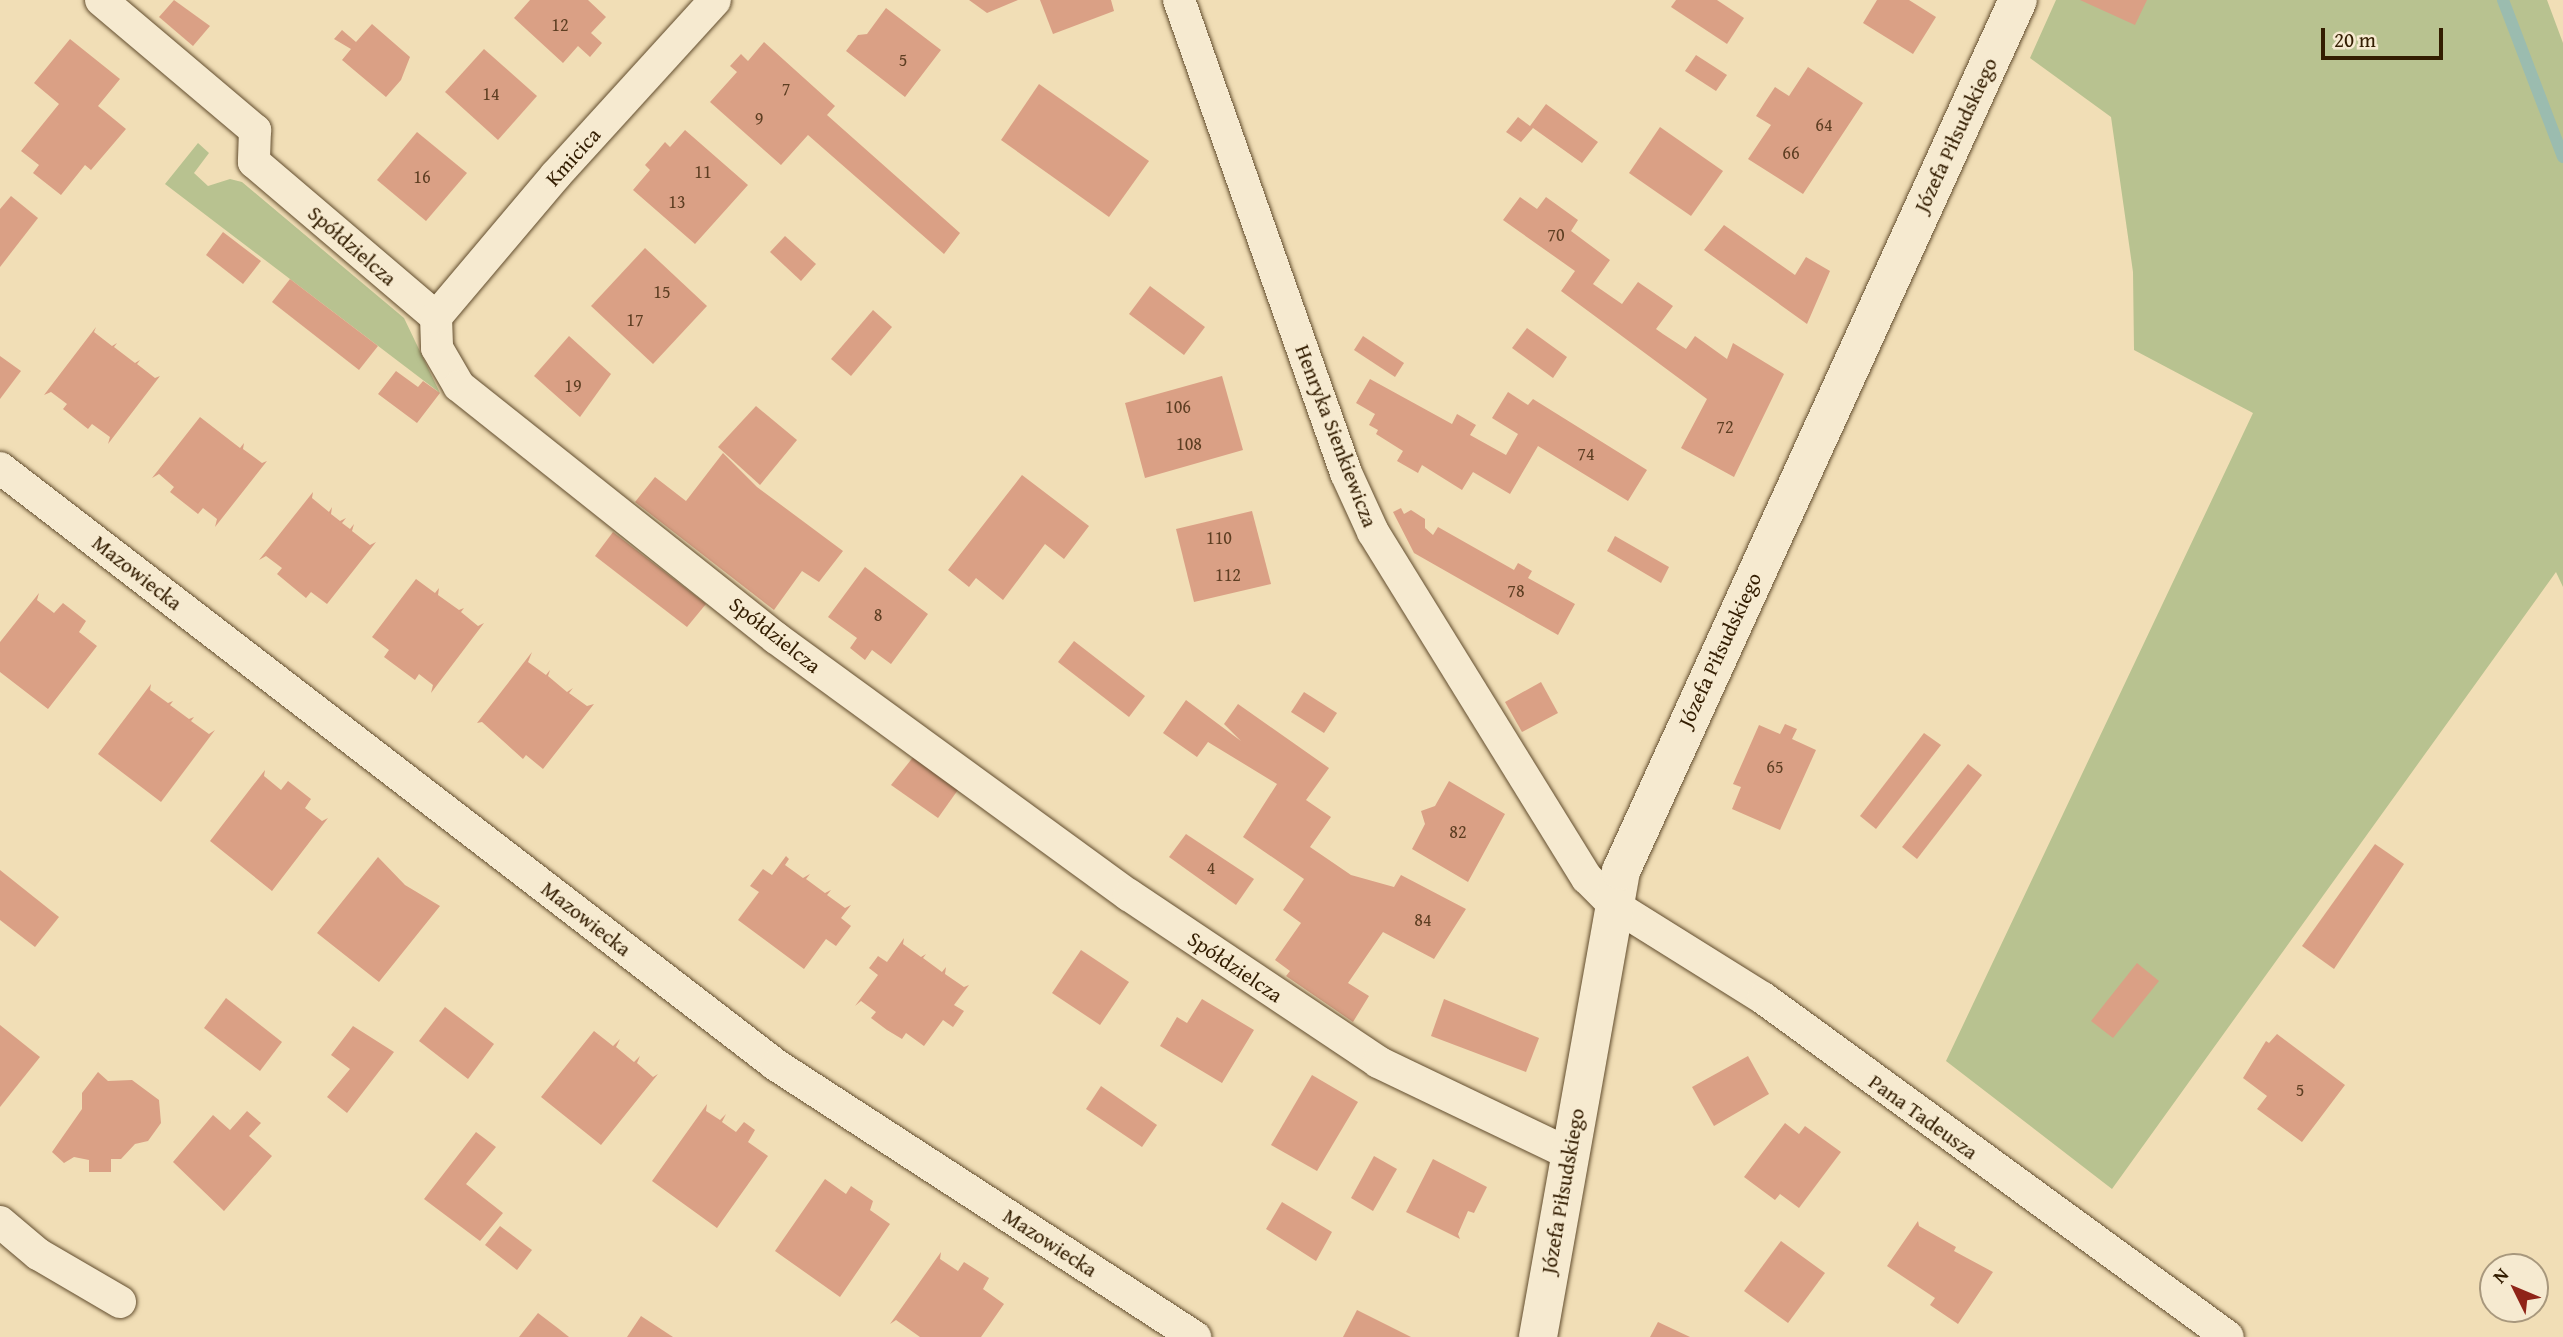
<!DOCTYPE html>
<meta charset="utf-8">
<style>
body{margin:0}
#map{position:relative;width:2563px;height:1337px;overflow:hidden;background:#f1deb6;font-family:"Gentium Book Plus",serif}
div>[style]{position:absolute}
.green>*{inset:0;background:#b8c290}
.stream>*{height:12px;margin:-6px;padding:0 6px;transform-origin:6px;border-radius:6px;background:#9bbcaf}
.building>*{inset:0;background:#daa085}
.roads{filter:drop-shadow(0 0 2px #624d2e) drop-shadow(0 0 2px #624d2e)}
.minor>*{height:32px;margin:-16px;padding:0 16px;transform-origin:16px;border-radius:16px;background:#f6ead0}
.tertiary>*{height:38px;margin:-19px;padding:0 19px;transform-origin:19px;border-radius:19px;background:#f6ead0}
span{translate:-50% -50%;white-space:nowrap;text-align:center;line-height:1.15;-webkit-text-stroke:5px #f6ead0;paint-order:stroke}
.number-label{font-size:18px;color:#5d3e22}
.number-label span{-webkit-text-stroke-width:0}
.street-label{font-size:21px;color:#331d01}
.north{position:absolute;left:2479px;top:1253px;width:70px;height:70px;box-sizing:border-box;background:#f6ead0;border:2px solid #a8987d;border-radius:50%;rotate:313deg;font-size:19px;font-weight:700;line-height:28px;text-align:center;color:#331d01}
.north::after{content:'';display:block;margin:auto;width:24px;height:32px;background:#8f2418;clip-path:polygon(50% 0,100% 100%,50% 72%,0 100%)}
.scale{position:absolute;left:2321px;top:28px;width:122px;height:32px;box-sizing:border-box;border:4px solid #331d01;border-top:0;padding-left:9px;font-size:21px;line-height:24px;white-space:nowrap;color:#331d01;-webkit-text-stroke:5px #f6ead0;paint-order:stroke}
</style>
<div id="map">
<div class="green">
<i style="clip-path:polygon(2056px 0,2547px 0,2563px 43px,2563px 587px,2556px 572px,2112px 1189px,1946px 1061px,2253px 413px,2134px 350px,2133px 272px,2111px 117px,2030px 58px)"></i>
<i style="clip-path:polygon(198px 143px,209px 153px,194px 173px,208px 186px,230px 179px,242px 182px,404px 318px,440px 393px,165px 184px)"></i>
</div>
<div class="stream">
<i style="left:2503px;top:0;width:168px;rotate:69.1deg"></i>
</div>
<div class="building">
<i style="clip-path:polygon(174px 0,210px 26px,193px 46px,159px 17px)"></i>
<i style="clip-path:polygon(530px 0,588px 0,606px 17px,591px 33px,602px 43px,590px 57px,578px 46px,563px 63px,514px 18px)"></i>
<i style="clip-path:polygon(969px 0,1018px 0,987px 13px)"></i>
<i style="clip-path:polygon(1040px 0,1111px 0,1114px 11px,1053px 34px)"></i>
<i style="clip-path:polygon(1676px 0,1717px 0,1744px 18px,1727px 44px,1671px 7px)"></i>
<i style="clip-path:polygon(1877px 0,1909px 0,1936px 17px,1913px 54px,1863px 23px)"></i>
<i style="clip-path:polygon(2080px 0,2147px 0,2135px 25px)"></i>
<i style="clip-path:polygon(886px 8px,941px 50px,905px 97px,846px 51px,858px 35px,867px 34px)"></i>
<i style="clip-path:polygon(372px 24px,410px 57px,401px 80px,386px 97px,342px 60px,351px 49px,334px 39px,342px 30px,356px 42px)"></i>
<i style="clip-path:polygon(70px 39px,120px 79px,98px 106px,126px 129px,91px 170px,85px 165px,61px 195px,33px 173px,39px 165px,21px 151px,59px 104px,34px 83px)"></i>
<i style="clip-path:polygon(764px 42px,835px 106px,827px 115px,960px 233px,944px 254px,808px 135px,781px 165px,710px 102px,737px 72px,730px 66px,741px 54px,748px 61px)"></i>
<i style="clip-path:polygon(484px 49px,537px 96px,498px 140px,445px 92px)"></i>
<i style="clip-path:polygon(1696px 55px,1727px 75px,1716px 91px,1685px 71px)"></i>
<i style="clip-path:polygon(1808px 67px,1863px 103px,1803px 194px,1748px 159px,1771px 125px,1756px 116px,1765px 102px,1775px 87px,1789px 96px)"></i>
<i style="clip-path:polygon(1039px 84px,1149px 161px,1109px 217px,1001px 140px)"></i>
<i style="clip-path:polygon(1546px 104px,1598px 142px,1582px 163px,1533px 128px,1521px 142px,1506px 132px,1518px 117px,1530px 126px)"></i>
<i style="clip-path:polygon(1660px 127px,1723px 171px,1691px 216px,1629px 173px)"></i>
<i style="clip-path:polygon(685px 130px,748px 185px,695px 244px,633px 190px,650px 170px,645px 165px,654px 155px,665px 142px,670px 147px)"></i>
<i style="clip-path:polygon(417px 132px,467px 173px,426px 221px,377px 180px)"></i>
<i style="clip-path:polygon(11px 196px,38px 218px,0 267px,0 209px)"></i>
<i style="clip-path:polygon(1520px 197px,1537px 209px,1546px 197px,1578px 220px,1571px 231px,1610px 260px,1593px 284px,1622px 304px,1638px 282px,1673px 306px,1656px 329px,1663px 334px,1686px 349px,1695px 336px,1727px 359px,1733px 343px,1784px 374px,1734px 477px,1681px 448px,1707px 399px,1561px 291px,1575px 271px,1503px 220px)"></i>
<i style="clip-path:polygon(1724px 225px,1795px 275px,1806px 257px,1830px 271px,1807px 324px,1704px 250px)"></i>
<i style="clip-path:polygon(223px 232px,261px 261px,243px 284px,206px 255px)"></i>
<i style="clip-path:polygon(785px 236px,816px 264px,801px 281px,770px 252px)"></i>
<i style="clip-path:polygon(645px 248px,707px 306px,653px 364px,591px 306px)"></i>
<i style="clip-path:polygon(290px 279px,378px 346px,359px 370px,272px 302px)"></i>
<i style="clip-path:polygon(1150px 286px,1205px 327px,1184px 355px,1129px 314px)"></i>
<i style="clip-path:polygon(873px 310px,892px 327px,851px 376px,831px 359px)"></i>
<i style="clip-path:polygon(96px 327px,94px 332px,112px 346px,117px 343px,114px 347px,135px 363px,140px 360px,137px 364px,155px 378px,160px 376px,108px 444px,110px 437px,92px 424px,88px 429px,63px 409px,67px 404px,51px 392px,44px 395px)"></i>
<i style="clip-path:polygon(1527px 328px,1567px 357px,1553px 378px,1512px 348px)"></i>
<i style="clip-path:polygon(569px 336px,611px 374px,580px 417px,534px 376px)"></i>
<i style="clip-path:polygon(1363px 336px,1404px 363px,1395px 377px,1354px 350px)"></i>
<i style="clip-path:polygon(0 356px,21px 371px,0 399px)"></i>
<i style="clip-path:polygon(396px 371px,418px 387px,423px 381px,440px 393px,417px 423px,378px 394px)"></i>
<i style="clip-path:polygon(1222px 376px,1243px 450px,1145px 478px,1125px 403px)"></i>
<i style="clip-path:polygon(1370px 379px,1452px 424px,1457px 414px,1476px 425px,1470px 435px,1506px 455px,1518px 434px,1492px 418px,1508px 392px,1528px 405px,1533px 399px,1647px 470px,1628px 501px,1538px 446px,1510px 494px,1473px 472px,1462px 490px,1422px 465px,1418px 473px,1397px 461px,1403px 451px,1376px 434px,1378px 430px,1369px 425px,1375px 414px,1356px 403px)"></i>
<i style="clip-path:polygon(756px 406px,797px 440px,760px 485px,718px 447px)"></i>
<i style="clip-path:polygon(200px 417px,240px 448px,244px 443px,243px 449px,262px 463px,267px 461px,215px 527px,217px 519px,203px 508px,198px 514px,170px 492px,174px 487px,159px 474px,152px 478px)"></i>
<i style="clip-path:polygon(723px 453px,757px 487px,843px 551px,819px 582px,802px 571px,774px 610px,635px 502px,655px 477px,686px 501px)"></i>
<i style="clip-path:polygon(1022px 475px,1089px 526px,1064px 559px,1045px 544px,1003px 600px,976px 578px,969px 587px,948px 570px)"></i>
<i style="clip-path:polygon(313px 492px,312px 498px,329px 512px,332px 507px,331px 514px,340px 521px,346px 518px,342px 523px,350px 529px,354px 524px,352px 531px,370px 545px,376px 542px,327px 604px,311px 592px,306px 598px,277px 574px,282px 568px,266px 556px,259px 560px)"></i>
<i style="clip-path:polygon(1401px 508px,1404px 514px,1411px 510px,1425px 519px,1425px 528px,1433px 535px,1438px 527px,1514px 570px,1518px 563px,1532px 571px,1528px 578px,1575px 604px,1558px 635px,1414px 553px,1393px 512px)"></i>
<i style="clip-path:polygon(1252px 511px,1271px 584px,1194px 602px,1176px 529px)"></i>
<i style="clip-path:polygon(613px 532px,706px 604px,687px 627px,595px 556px)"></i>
<i style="clip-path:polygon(1615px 536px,1669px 567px,1661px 583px,1607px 551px)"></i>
<i style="clip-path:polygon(865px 567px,928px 614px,891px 664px,872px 650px,865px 660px,850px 648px,857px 638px,828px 617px)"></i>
<i style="clip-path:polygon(416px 579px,435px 593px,439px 588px,438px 595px,459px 610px,464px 608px,461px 612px,478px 626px,484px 623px,431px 693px,433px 685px,419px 674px,415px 680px,384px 657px,389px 650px,372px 637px)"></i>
<i style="clip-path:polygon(39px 593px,37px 600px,54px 613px,63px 603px,86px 621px,79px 632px,97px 646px,48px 709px,0 672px,0 642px)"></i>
<i style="clip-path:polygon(1074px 641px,1145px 696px,1129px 717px,1058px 662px)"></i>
<i style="clip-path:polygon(532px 652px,528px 662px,546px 675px,550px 670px,548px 676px,567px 692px,573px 688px,569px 693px,587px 706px,594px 704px,543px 769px,526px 755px,523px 759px,482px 722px,477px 723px)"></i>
<i style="clip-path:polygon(1541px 682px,1558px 713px,1522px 732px,1505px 702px)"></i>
<i style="clip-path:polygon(151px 684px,150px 690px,168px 703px,173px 701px,170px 705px,189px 719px,194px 717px,191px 721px,209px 734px,215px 730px,161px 802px,98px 754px)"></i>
<i style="clip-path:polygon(1304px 692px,1337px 713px,1324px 733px,1291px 712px)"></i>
<i style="clip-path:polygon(1186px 700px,1241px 741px,1224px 724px,1238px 704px,1329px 768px,1306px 800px,1331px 817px,1310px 847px,1351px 875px,1394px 887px,1401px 875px,1466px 909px,1434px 959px,1383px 932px,1348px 983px,1369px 996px,1353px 1022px,1286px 976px,1290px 971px,1275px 960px,1301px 923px,1283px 910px,1304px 879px,1243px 837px,1277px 784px,1208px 742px,1197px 757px,1163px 733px)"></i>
<i style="clip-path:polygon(1785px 724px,1797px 729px,1792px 739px,1816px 750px,1780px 830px,1732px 809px,1741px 787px,1733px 784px,1759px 725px,1780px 734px)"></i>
<i style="clip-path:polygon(1924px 733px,1941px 745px,1876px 829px,1860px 816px)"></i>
<i style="clip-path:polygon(914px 756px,960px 787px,938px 818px,891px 785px)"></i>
<i style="clip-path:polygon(1968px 764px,1982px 775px,1917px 859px,1902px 847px)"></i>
<i style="clip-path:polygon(265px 770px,264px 776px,281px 790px,288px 781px,311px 799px,305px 808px,322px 821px,328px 818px,272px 891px,210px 841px)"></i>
<i style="clip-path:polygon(1449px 781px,1505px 814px,1468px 882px,1412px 849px,1425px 824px,1421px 811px,1435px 806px)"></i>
<i style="clip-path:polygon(1186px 834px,1254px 879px,1236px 905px,1169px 857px)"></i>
<i style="clip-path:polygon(2375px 844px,2404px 864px,2334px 969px,2302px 946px)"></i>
<i style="clip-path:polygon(786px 856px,789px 859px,785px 865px,803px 878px,810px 874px,806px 879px,825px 893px,831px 890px,827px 895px,845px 908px,851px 905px,841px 918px,851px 926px,836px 946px,826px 939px,804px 969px,738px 920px,759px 892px,750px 886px,763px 869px,772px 875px)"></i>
<i style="clip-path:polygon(378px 857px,405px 885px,440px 906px,379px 982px,317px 933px)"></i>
<i style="clip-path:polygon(0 870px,59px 917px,35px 947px,0 920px)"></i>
<i style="clip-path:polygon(904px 938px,903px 944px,921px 957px,926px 954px,923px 958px,942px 972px,946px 967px,945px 974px,964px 987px,969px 985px,954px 1005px,964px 1011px,953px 1027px,943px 1020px,924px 1046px,906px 1033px,902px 1039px,887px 1030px,871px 1018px,876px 1012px,861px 1001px,855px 1006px,878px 975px,869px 968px,878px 956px,887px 962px)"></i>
<i style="clip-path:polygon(1081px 950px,1129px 982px,1100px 1025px,1052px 993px)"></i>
<i style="clip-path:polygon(2137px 963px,2159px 981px,2113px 1038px,2091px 1021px)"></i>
<i style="clip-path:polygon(226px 998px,282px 1042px,260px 1071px,204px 1028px)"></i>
<i style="clip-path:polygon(1202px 999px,1254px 1030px,1222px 1083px,1160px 1046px,1177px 1017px,1187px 1023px)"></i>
<i style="clip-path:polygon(1444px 999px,1539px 1038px,1526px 1072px,1431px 1036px)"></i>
<i style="clip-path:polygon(445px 1007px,494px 1044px,468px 1079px,419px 1041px)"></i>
<i style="clip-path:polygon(0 1025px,40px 1057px,0 1107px)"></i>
<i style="clip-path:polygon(353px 1026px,394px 1052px,347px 1113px,327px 1097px,350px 1069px,331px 1055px)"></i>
<i style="clip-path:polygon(594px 1031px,613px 1046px,620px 1039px,616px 1047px,634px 1062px,640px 1056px,637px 1063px,653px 1077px,658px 1074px,601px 1145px,541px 1097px)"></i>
<i style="clip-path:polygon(2277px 1034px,2345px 1085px,2302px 1142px,2257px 1109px,2267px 1096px,2243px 1078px,2266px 1041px,2269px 1043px)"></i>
<i style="clip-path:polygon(1748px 1056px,1769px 1094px,1714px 1126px,1692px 1087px)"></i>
<i style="clip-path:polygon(98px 1072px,108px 1081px,132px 1080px,159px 1100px,161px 1123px,148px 1141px,135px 1144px,121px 1159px,111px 1159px,111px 1172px,89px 1172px,89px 1160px,74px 1157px,64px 1163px,52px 1152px,82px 1109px,82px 1093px)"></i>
<i style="clip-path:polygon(1312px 1075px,1358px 1102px,1317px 1171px,1271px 1145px)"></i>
<i style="clip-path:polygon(1101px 1086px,1157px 1125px,1142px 1147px,1086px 1109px)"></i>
<i style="clip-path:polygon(707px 1104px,706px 1111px,720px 1120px,726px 1114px,722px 1122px,736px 1132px,744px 1122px,755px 1130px,748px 1142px,768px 1156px,717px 1228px,652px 1181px)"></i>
<i style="clip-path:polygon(247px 1111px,261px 1123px,249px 1136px,272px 1156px,224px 1211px,173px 1162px,213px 1115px,230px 1130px)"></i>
<i style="clip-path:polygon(1785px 1123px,1799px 1134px,1805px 1126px,1841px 1152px,1799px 1208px,1780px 1194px,1775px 1200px,1744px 1177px)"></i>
<i style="clip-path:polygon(476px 1132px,496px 1147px,466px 1184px,503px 1213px,480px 1241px,424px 1199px)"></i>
<i style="clip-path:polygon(1374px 1156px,1397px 1169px,1373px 1211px,1351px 1198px)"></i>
<i style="clip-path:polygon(1433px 1159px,1487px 1187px,1474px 1213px,1468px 1211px,1458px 1234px,1460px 1239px,1406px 1212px)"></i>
<i style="clip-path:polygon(825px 1179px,846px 1194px,851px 1186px,873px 1201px,870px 1210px,890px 1224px,840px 1297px,775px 1251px)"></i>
<i style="clip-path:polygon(1282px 1202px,1332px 1232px,1316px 1261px,1266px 1229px)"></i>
<i style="clip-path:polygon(1918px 1221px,1919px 1226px,1956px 1247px,1954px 1251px,1993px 1272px,1958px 1324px,1930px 1305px,1935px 1298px,1887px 1266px)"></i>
<i style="clip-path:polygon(500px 1226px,532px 1250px,517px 1270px,485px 1245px)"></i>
<i style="clip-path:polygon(1781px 1241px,1825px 1273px,1788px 1323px,1744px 1291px)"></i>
<i style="clip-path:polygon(941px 1252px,940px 1259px,958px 1271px,964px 1262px,989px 1278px,983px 1289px,1004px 1304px,981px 1337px,920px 1337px,896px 1320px,890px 1324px)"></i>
<i style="clip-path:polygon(1357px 1310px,1411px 1337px,1343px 1337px)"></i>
<i style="clip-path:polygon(538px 1313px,559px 1329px,569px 1337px,519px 1337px)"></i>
<i style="clip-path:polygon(641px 1316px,673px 1337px,627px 1337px)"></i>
<i style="clip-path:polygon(1658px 1322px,1690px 1337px,1650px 1337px)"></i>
</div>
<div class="roads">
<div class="minor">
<i style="left:101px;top:0;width:202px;rotate:40.2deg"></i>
<i style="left:255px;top:130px;width:32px;rotate:92deg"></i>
<i style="left:254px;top:162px;width:239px;rotate:40.4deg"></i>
<i style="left:436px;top:317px;width:31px;rotate:88deg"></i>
<i style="left:437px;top:348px;width:44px;rotate:59.9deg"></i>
<i style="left:459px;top:386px;width:405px;rotate:38.5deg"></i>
<i style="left:776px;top:638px;width:437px;rotate:36.1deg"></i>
<i style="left:1129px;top:895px;width:300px;rotate:33.8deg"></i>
<i style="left:1378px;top:1062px;width:211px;rotate:25.6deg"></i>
<i style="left:1179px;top:0;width:502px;rotate:70.55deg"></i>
<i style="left:1346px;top:473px;width:65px;rotate:65.4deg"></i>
<i style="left:1373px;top:532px;width:407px;rotate:58.3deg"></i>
<i style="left:1587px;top:878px;width:38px;rotate:45deg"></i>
<i style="left:1614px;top:905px;width:176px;rotate:32deg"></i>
<i style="left:1763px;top:998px;width:575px;rotate:36.09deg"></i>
<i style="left:436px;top:317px;width:186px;rotate:-49.8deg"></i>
<i style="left:556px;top:175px;width:236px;rotate:-47.7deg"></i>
<i style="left:0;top:468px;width:979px;rotate:37.57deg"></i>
<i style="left:776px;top:1065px;width:500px;rotate:33deg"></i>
<i style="left:0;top:1222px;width:50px;rotate:40.1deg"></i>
<i style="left:38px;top:1254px;width:95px;rotate:30.3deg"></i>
</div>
<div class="tertiary">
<i style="left:1538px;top:1337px;width:473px;rotate:-79.9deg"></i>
<i style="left:1621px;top:871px;width:957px;rotate:-65.5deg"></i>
</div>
</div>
<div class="number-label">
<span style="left:560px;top:25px">12</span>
<span style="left:903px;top:60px">5</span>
<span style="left:786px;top:89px">7</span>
<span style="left:491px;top:94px">14</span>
<span style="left:759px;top:119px">9</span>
<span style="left:1824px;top:125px">64</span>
<span style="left:1791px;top:153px">66</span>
<span style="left:703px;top:172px">11</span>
<span style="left:422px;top:177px">16</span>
<span style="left:677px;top:202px">13</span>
<span style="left:1556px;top:235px">70</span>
<span style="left:662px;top:292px">15</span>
<span style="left:635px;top:320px">17</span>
<span style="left:573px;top:386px">19</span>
<span style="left:1178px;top:407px">106</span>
<span style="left:1725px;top:427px">72</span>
<span style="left:1189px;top:444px">108</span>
<span style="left:1586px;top:454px">74</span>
<span style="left:1219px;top:538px">110</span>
<span style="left:1228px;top:575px">112</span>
<span style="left:1516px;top:591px">78</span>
<span style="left:878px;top:615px">8</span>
<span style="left:1775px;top:767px">65</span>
<span style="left:1458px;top:832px">82</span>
<span style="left:1211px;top:868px">4</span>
<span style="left:1423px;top:920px">84</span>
<span style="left:2300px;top:1090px">5</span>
</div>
<div class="street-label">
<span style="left:1956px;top:135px;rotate:-65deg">Józefa Piłsudskiego</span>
<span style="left:573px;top:157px;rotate:-48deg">Kmicica</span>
<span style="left:352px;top:246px;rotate:41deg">Spółdzielcza</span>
<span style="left:1336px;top:436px;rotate:69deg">Henryka Sienkiewicza</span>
<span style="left:137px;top:573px;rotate:38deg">Mazowiecka</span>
<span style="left:775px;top:635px;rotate:38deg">Spółdzielcza</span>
<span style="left:1720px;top:650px;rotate:-65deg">Józefa Piłsudskiego</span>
<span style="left:586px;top:919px;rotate:38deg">Mazowiecka</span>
<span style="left:1235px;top:967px;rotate:34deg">Spółdzielcza</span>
<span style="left:1923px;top:1117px;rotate:36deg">Pana Tadeusza</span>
<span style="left:1563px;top:1191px;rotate:-80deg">Józefa Piłsudskiego</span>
<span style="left:1050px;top:1243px;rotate:33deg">Mazowiecka</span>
</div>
<div class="north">N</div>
<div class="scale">20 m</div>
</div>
